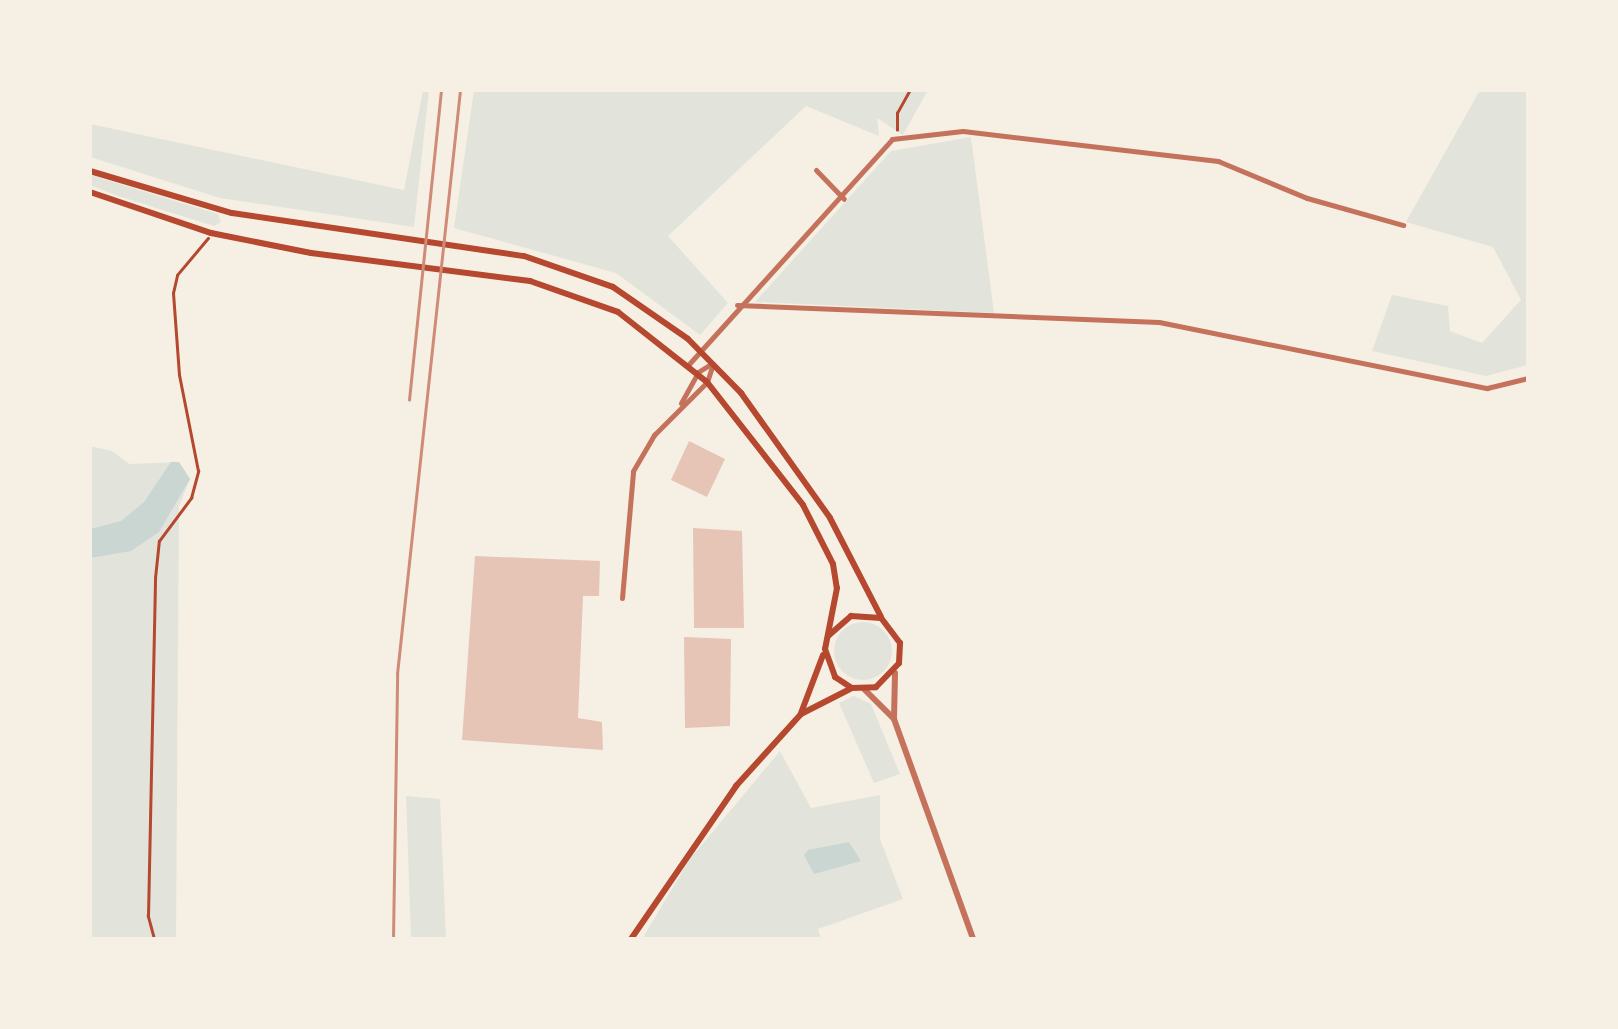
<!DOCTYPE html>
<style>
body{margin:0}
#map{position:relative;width:1618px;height:1029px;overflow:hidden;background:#f6efe4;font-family:Rubik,sans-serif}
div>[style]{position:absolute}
.green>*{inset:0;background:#e2e4dc}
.round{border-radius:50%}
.water>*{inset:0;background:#c9d6d2}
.building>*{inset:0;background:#e6c5b7}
.path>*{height:2.5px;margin:-1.25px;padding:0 1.25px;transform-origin:1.25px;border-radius:1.25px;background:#b5482f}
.minor>*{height:5px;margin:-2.5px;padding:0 2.5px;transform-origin:2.5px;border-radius:2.5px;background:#c5725c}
.tertiary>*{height:6px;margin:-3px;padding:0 3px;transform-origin:3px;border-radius:3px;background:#c5725c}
.secondary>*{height:6px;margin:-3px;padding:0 3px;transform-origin:3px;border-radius:3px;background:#b5482f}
.rail>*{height:2.5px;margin:-1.25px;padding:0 1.25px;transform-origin:1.25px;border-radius:1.25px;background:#cf8b77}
span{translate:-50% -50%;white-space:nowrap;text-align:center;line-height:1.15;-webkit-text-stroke:8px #f6efe4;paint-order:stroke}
.frame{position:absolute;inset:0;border:92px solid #f6efe4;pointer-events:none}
</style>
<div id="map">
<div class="green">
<i style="clip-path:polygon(423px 90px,429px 90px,414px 227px,220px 198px,90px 157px,90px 124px,404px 190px)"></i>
<i style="clip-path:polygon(474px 90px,928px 90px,903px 135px,877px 118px,879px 136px,806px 106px,668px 236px,728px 303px,700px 335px,616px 273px,454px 228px)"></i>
<i style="clip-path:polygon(1480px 90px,1528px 90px,1528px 365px,1486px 376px,1372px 351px,1392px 295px,1448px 306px,1450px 331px,1482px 343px,1521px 300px,1493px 247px,1406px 222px)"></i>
<i style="clip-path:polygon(971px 137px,994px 313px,755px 302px,891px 151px)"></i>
<i style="clip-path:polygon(90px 175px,218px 214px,221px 222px,214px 226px,118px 196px,90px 185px)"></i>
<i style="clip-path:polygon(90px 446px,112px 451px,129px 464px,179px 462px,190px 479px,179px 506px,176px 939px,90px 939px)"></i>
<i class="round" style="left:834px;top:622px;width:58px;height:58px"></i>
<i style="clip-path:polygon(854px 696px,871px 704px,900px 774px,874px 783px,839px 703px)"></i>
<i style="clip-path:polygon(780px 751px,811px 808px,880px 795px,880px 839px,903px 899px,818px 929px,821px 939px,642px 939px,690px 859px)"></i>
<i style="clip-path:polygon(406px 796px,440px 799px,446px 939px,411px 939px)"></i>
</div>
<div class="water">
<i style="clip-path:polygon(171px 462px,179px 462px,190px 479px,159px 532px,131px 551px,90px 558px,90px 529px,121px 521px,144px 502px)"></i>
<i style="clip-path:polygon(849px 842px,861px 861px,814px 874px,804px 855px,808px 850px)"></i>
</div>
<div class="building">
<i style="clip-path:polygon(689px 441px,725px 459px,707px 497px,671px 480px)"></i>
<i style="clip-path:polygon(693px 528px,742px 531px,744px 628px,694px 628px)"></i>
<i style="clip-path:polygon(475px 556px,600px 561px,599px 596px,583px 596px,578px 718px,602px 722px,603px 750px,462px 740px)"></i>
<i style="clip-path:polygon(684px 637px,731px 639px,730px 726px,685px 728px)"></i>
</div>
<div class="path">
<i style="left:897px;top:130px;width:17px;rotate:-90deg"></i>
<i style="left:897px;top:113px;width:26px;rotate:-61deg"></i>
<i style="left:154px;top:939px;width:24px;rotate:-105deg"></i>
<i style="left:148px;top:916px;width:338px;rotate:-88.8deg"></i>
<i style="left:155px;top:578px;width:37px;rotate:-84deg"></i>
<i style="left:159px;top:541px;width:54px;rotate:-53.3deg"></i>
<i style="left:191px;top:498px;width:28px;rotate:-75deg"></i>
<i style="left:198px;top:471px;width:98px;rotate:-101.2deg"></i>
<i style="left:179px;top:375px;width:82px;rotate:-94.2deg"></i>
<i style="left:173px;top:293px;width:18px;rotate:-77deg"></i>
<i style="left:177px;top:275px;width:48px;rotate:-50deg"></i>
</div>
<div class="minor">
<i style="left:816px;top:170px;width:40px;rotate:46deg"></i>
<i style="left:737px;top:305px;width:422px;rotate:2.3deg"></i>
<i style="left:1159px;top:322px;width:335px;rotate:11.4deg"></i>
<i style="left:1487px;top:388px;width:42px;rotate:-13.7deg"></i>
<i style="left:689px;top:364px;width:303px;rotate:-47.9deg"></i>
<i style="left:892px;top:139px;width:71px;rotate:-6.4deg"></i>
<i style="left:963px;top:131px;width:257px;rotate:6.7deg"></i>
<i style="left:1218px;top:161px;width:96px;rotate:22.6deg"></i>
<i style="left:1307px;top:198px;width:100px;rotate:15.7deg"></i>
<i style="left:681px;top:403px;width:35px;rotate:-61deg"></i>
<i style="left:698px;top:372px;width:15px;rotate:-32deg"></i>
<i style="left:622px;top:598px;width:127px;rotate:-85deg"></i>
<i style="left:633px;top:471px;width:42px;rotate:-59.7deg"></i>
<i style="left:654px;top:435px;width:75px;rotate:-45deg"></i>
<i style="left:707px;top:382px;width:19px;rotate:-72deg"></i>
</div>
<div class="tertiary">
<i style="left:865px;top:690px;width:41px;rotate:45deg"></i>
<i style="left:894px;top:719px;width:234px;rotate:70.2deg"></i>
<i style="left:894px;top:718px;width:45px;rotate:-88.7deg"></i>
</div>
<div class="secondary">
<i style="left:90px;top:171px;width:148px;rotate:16.5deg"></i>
<i style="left:232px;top:213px;width:295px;rotate:8.4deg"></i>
<i style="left:524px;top:256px;width:94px;rotate:19.2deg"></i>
<i style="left:613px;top:287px;width:91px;rotate:34.7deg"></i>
<i style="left:688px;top:339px;width:76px;rotate:45.5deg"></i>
<i style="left:741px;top:393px;width:153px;rotate:54.5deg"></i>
<i style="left:830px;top:518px;width:111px;rotate:62.7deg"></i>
<i style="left:90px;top:192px;width:128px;rotate:18.7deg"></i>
<i style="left:211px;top:233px;width:102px;rotate:11.3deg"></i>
<i style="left:311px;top:253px;width:221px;rotate:7.3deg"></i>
<i style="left:530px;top:281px;width:93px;rotate:19.4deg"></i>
<i style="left:618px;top:312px;width:113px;rotate:38.2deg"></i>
<i style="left:707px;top:382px;width:156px;rotate:52deg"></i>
<i style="left:803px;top:505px;width:66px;rotate:63deg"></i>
<i style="left:833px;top:564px;width:24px;rotate:81deg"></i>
<i style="left:837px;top:588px;width:62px;rotate:101.1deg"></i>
<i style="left:825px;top:649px;width:30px;rotate:70deg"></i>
<i style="left:835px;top:677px;width:20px;rotate:33deg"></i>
<i style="left:852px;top:688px;width:24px;rotate:-2deg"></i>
<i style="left:876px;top:687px;width:33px;rotate:-46deg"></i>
<i style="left:899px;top:663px;width:20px;rotate:-87deg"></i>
<i style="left:900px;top:643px;width:31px;rotate:-127deg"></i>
<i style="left:881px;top:618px;width:30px;rotate:-176deg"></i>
<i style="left:851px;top:616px;width:30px;rotate:139deg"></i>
<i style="left:801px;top:713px;width:62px;rotate:-69.2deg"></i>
<i style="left:631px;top:939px;width:186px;rotate:-55.5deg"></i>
<i style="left:736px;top:786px;width:97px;rotate:-47.9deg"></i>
<i style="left:801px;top:714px;width:55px;rotate:-27deg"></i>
</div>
<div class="rail">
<i style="left:409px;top:400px;width:312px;rotate:-84.1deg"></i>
<i style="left:393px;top:939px;width:265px;rotate:-89.1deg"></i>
<i style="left:397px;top:674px;width:587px;rotate:-83.84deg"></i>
</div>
<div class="frame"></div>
</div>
